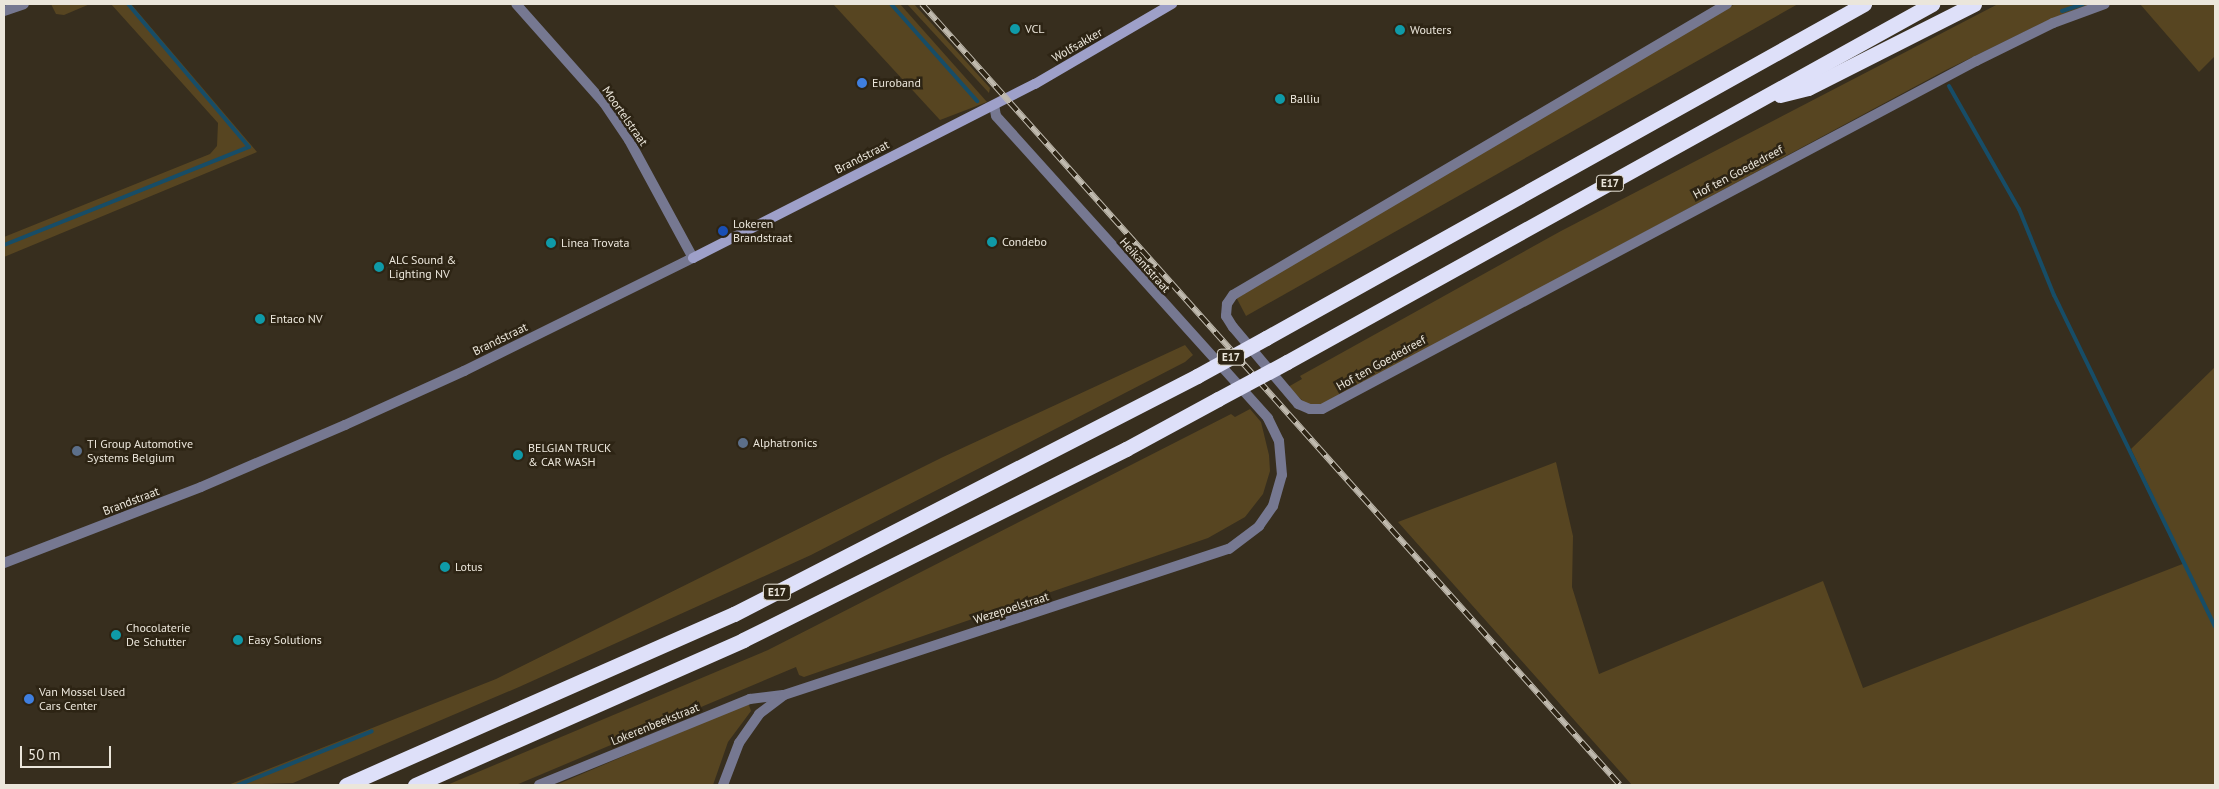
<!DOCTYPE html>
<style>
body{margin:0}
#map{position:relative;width:2219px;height:789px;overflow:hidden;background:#372e1e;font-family:"PT Sans",sans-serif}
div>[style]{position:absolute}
.green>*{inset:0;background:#574521}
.stream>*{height:4px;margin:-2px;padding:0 2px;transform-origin:2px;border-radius:2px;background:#174d67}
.street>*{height:10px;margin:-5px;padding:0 5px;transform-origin:5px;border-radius:5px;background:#767891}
.secondary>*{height:10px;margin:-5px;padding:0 5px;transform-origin:5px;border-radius:5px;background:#9ea0c9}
.highway>*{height:15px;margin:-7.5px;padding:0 7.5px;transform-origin:7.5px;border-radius:7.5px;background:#dee0f9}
.rail>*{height:5.5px;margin-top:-2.75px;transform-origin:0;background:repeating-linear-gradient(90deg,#2d2414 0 11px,#c0baae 0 22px);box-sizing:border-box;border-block:1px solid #c0baae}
.highway-bridge>*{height:15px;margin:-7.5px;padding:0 7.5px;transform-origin:7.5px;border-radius:7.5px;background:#dee0f9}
.dots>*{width:14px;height:14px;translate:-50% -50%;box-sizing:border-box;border:2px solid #2d2414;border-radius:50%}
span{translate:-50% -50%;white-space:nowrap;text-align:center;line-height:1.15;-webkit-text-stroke:5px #2d2414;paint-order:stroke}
.shield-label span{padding:1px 4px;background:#2d2414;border:1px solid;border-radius:4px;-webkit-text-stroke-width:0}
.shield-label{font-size:11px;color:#ebe6db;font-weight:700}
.poi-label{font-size:12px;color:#ebe6db}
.left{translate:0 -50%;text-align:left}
.street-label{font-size:12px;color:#ebe6db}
.frame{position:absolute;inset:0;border:5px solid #ebe6db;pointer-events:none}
.scale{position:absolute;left:20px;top:746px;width:91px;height:22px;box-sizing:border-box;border:2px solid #ebe6db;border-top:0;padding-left:6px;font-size:15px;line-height:18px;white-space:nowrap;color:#ebe6db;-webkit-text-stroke:4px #2d2414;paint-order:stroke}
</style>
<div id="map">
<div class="green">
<i style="clip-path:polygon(51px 4px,90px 4px,64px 15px,56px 14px)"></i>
<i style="clip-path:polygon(111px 4px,131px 4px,257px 152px,4px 257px,4px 237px,210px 154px,217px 146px,218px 123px)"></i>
<i style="clip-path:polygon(833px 4px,900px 4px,987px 102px,940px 120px)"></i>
<i style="clip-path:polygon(907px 4px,914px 4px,990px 88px,989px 93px)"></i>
<i style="clip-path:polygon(1735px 4px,1798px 4px,1246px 316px,1236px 297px)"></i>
<i style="clip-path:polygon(1998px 4px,2092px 4px,2042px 23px,1944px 71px,1321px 406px,1308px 406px,1288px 387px,1302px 379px,1300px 376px,1561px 231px)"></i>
<i style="clip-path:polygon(2140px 4px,2215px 4px,2215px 56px,2199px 72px)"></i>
<i style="clip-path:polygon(1185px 345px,1193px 355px,1185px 362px,811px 555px,519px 687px,293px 783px,228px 785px,496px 679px,943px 457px)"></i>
<i style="clip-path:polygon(2215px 367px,2215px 785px,1632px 785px,1398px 522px,1556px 462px,1573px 536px,1572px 587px,1599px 674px,1823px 581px,1863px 688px,2185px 563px,2131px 449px)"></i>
<i style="clip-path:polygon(1250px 409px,1261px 422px,1269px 455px,1270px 471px,1263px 494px,1245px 517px,1208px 538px,804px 677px,799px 675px,796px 667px,516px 785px,447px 785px,768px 650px,1231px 414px,1235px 417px)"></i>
<i style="clip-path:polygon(744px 705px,749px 705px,751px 711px,728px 742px,713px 785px,556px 785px)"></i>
</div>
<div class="stream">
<i style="left:891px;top:4px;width:130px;rotate:48.4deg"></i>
<i style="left:2062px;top:11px;width:22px;rotate:-18deg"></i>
<i style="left:1949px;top:86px;width:142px;rotate:60.4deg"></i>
<i style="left:2019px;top:209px;width:93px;rotate:67.9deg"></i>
<i style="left:2054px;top:295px;width:368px;rotate:64.1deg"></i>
<i style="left:4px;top:245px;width:264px;rotate:-21.8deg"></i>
<i style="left:249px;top:147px;width:187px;rotate:-130.2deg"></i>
<i style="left:238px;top:785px;width:144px;rotate:-21.9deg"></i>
</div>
<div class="street">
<i style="left:1727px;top:4px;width:573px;rotate:149.5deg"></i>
<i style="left:1233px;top:295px;width:11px;rotate:124deg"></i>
<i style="left:1227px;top:304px;width:12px;rotate:95deg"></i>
<i style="left:1226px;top:316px;width:13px;rotate:58deg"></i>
<i style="left:1233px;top:327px;width:101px;rotate:49.8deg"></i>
<i style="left:1298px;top:404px;width:13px;rotate:23deg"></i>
<i style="left:1310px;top:409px;width:12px"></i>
<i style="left:1322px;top:409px;width:741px;rotate:-28.02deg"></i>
<i style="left:1976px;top:61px;width:86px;rotate:-26.3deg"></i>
<i style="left:2053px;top:23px;width:55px;rotate:-20.1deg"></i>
<i style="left:4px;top:11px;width:21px;rotate:-19deg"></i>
<i style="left:4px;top:563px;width:211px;rotate:-21.1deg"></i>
<i style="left:201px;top:487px;width:157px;rotate:-23.3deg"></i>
<i style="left:345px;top:425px;width:131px;rotate:-24.4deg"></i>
<i style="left:464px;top:371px;width:255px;rotate:-26.3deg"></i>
<i style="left:693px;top:258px;width:134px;rotate:-118.5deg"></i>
<i style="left:629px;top:140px;width:45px;rotate:-124deg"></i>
<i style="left:604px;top:103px;width:132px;rotate:-131.6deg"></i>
<i style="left:539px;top:785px;width:228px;rotate:-22.2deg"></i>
<i style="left:750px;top:699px;width:33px;rotate:-7deg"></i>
<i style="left:723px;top:785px;width:45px;rotate:-69.1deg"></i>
<i style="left:739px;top:743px;width:35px;rotate:-55deg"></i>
<i style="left:759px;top:714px;width:31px;rotate:-37deg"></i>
<i style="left:784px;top:695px;width:468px;rotate:-18.2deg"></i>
<i style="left:1229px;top:549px;width:38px;rotate:-37deg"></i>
<i style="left:1259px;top:526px;width:24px;rotate:-55deg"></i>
<i style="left:1273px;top:506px;width:32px;rotate:-74deg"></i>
<i style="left:1282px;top:475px;width:34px;rotate:-95deg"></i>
<i style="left:1279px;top:441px;width:25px;rotate:-116deg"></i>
<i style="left:1268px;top:418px;width:406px;rotate:-132deg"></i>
<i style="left:996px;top:116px;width:11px;rotate:-100deg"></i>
</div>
<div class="secondary">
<i style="left:693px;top:258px;width:384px;rotate:-27deg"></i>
<i style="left:1035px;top:84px;width:159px;rotate:-30.3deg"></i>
</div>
<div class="highway">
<i style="left:1780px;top:95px;width:29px;rotate:-14deg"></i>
<i style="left:1808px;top:88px;width:186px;rotate:-26.8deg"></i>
<i style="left:1266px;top:338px;width:685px;rotate:-29.18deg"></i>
<i style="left:1287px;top:362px;width:738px;rotate:-29.03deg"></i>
<i style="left:346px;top:785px;width:424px;rotate:-23.8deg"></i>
<i style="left:734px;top:614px;width:521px;rotate:-27.2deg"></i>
<i style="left:415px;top:785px;width:359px;rotate:-23.8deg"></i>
<i style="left:743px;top:640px;width:428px;rotate:-26.5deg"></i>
<i style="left:1126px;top:449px;width:105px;rotate:-28.5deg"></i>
</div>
<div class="rail">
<i style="left:922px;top:4px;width:1047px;rotate:48.21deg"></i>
</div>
<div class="highway-bridge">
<i style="left:1197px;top:376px;width:79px;rotate:-28.8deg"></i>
<i style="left:1218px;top:399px;width:78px;rotate:-28.2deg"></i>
</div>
<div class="dots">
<i style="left:1015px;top:29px;background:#0f9aa8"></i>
<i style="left:1400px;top:30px;background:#0f9aa8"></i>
<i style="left:862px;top:83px;background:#3f7fe0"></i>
<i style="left:1280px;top:99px;background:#0f9aa8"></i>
<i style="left:723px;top:231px;background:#1a4fb4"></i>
<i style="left:992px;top:242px;background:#0f9aa8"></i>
<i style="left:551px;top:243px;background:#0f9aa8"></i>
<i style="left:379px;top:267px;background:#0f9aa8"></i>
<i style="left:260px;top:319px;background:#0f9aa8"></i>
<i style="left:743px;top:443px;background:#5c6f8a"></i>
<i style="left:77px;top:451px;background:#5c6f8a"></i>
<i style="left:518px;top:455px;background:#0f9aa8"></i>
<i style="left:445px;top:567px;background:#0f9aa8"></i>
<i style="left:116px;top:635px;background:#0f9aa8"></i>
<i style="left:238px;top:640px;background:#0f9aa8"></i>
<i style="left:29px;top:699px;background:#3f7fe0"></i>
</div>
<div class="shield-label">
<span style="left:1610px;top:183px">E17</span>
<span style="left:1231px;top:357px">E17</span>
<span style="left:777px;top:592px">E17</span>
</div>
<div class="poi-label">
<span class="left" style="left:1025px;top:29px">VCL</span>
<span class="left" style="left:1410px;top:30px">Wouters</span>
<span class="left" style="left:872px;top:83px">Euroband</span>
<span class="left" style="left:1290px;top:99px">Balliu</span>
<span class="left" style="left:733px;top:231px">Lokeren<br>Brandstraat</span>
<span class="left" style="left:1002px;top:242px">Condebo</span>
<span class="left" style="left:561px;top:243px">Linea Trovata</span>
<span class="left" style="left:389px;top:267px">ALC Sound &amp;<br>Lighting NV</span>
<span class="left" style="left:270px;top:319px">Entaco NV</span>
<span class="left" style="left:753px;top:443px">Alphatronics</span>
<span class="left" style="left:87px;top:451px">TI Group Automotive<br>Systems Belgium</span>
<span class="left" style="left:528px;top:455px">BELGIAN TRUCK<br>&amp; CAR WASH</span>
<span class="left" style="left:455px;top:567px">Lotus</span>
<span class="left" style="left:126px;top:635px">Chocolaterie<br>De Schutter</span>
<span class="left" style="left:248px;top:640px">Easy Solutions</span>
<span class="left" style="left:39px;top:699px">Van Mossel Used<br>Cars Center</span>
</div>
<div class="street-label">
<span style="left:1077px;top:45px;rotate:-30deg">Wolfsakker</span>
<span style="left:625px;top:116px;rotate:55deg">Moortelstraat</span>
<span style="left:862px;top:157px;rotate:-27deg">Brandstraat</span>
<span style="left:1738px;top:172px;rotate:-28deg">Hof ten Goededreef</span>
<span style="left:1145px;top:265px;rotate:48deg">Heikantstraat</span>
<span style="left:500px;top:339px;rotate:-26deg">Brandstraat</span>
<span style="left:1381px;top:363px;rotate:-29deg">Hof ten Goededreef</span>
<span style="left:131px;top:501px;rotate:-21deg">Brandstraat</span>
<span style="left:1011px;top:608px;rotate:-18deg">Wezepoelstraat</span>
<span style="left:655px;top:724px;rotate:-22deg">Lokerenbeekstraat</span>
</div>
<div class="frame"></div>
<div class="scale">50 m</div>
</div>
